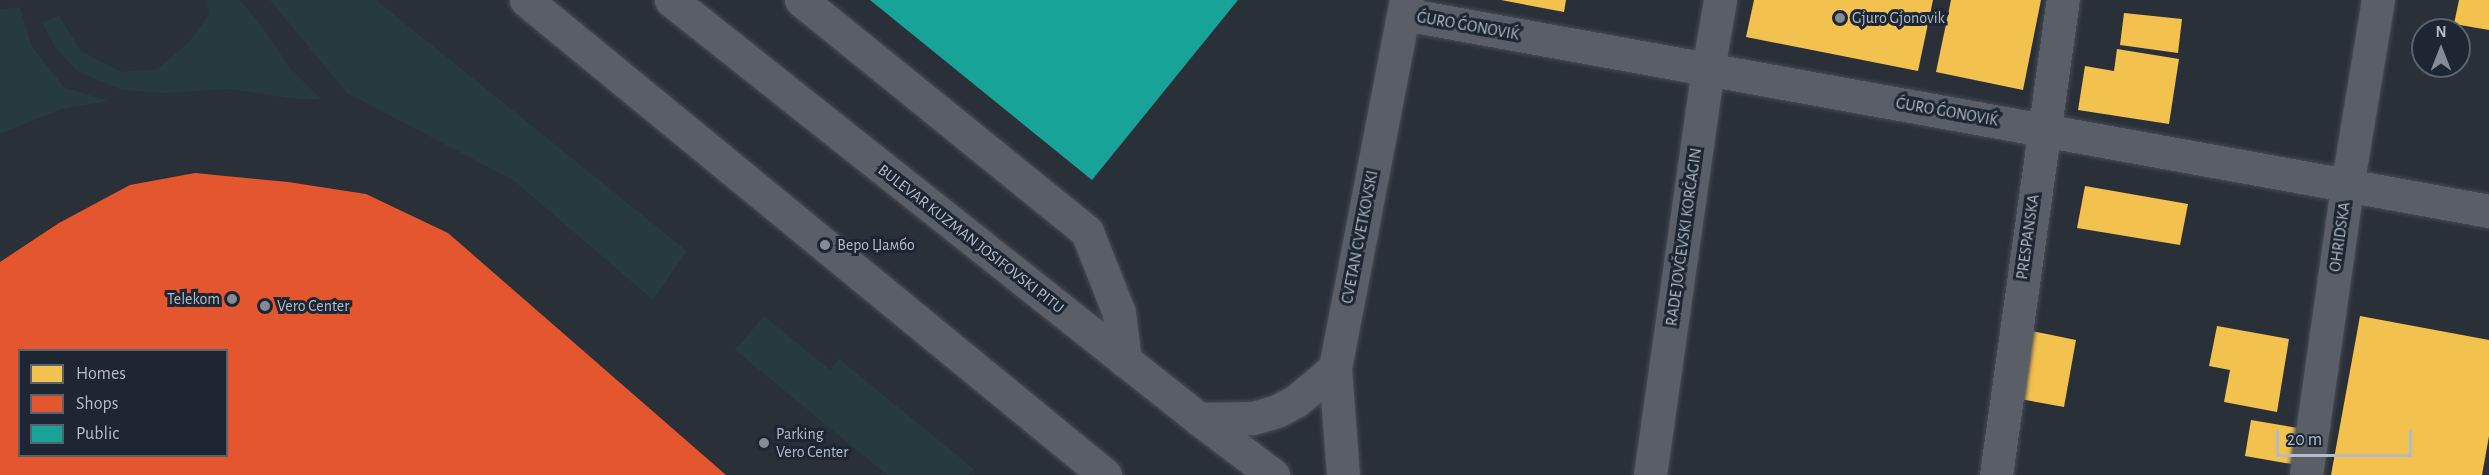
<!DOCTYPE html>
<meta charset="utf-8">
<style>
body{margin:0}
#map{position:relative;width:2489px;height:475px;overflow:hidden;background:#2a3038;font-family:"Alegreya Sans",sans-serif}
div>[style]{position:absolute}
.green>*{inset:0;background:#273a3e}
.homes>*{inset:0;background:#f2c14e}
.shops>*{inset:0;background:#e4572e}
.public>*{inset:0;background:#17a398}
.roads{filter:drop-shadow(0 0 2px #484c53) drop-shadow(0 0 2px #484c53)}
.minor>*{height:33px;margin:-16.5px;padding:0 16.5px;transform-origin:16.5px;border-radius:16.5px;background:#5a5e66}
.dots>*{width:16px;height:16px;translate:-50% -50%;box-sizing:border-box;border:3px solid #1d2633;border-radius:50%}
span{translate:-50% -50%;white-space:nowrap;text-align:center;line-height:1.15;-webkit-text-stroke:6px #1d2633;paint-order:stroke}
.poi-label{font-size:16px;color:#b4bcc9}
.left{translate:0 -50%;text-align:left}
.right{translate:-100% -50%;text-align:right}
.street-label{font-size:16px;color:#b4bcc9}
.legend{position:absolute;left:18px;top:349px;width:210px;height:108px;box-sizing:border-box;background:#1d2633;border:2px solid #59626f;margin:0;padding:8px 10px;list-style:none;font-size:18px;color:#b4bcc9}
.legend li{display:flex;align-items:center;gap:12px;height:30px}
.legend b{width:30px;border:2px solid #59626f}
.north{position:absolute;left:2411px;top:18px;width:60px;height:60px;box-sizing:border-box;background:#1d2633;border:2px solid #59626f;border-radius:50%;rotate:0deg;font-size:16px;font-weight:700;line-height:24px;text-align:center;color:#b4bcc9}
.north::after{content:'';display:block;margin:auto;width:21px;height:27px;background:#848b96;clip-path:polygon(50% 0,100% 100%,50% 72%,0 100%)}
.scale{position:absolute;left:2276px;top:430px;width:136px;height:27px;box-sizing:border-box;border:3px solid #b4bcc9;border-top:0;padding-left:8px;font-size:18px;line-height:21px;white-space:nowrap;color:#b4bcc9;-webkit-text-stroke:4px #1d2633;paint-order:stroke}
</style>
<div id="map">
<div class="green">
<i style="clip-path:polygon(207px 0,240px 0,261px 25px,290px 68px,321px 99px,297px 99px,228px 89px,165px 93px,122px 90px,77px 71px,55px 47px,42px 22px,59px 16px,81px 51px,121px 72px,158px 69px,190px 41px,209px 14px)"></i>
<i style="clip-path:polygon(270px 0,376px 0,687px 251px,653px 300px,513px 180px,347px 93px)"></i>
<i style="clip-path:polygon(20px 7px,32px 47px,64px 87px,108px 101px,61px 109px,0 134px,0 9px)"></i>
<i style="clip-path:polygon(764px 316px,830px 370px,839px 359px,974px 469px,969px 475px,887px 475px,735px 350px)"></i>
</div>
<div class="homes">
<i style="clip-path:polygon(1501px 0,1566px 0,1564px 12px)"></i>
<i style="clip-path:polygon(1754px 0,1933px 0,1918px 71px,1746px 37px)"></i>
<i style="clip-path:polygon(1951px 0,2041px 0,2023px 90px,1936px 72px)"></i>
<i style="clip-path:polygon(2459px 0,2489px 0,2489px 30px,2454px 24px)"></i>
<i style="clip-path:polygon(2124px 13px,2182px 19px,2178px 53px,2120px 45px)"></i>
<i style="clip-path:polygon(2117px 49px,2179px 59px,2169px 124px,2078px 110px,2085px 66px,2114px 71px)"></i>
<i style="clip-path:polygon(2085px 186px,2188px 204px,2180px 245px,2077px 228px)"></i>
<i style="clip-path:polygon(2360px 316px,2489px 340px,2489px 436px,2482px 475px,2331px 475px)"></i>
<i style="clip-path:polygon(2217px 326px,2289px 339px,2277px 412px,2224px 402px,2230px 370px,2209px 366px)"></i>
<i style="clip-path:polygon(2032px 331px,2076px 340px,2064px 407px,2020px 399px)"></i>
<i style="clip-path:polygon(2251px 420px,2304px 429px,2297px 465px,2245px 456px)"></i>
</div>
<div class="shops">
<i style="clip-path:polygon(evenodd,195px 173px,288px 182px,366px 194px,448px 233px,726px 475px,0 475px,0 262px,59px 223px,130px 185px,195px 173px,20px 350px,226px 350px,226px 456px,20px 456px,20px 350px)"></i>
</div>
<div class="public">
<i style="clip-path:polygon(870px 0,1238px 0,1092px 180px)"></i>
</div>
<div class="roads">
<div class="minor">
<i style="left:526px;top:0;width:749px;rotate:39.36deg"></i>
<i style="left:671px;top:0;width:674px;rotate:38.43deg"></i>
<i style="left:1199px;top:419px;width:93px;rotate:37.1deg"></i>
<i style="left:801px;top:0;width:368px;rotate:39deg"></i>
<i style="left:1087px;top:232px;width:87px;rotate:68.4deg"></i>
<i style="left:1119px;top:313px;width:48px;rotate:82.9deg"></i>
<i style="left:1404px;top:14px;width:1103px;rotate:10.29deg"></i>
<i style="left:1199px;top:419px;width:54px;rotate:-1.1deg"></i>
<i style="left:1253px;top:418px;width:25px;rotate:-16deg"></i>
<i style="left:1277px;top:411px;width:21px;rotate:-28deg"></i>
<i style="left:1296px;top:401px;width:51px;rotate:-40.2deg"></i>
<i style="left:1343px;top:475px;width:107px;rotate:-94.3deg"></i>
<i style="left:1335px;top:368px;width:375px;rotate:-79.1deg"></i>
<i style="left:1650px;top:475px;width:410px;rotate:-81.9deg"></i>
<i style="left:1708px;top:69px;width:70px;rotate:-80.1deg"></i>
<i style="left:1996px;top:475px;width:480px;rotate:-82deg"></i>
<i style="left:2306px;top:475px;width:291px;rotate:-81.9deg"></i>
<i style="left:2347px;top:187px;width:190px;rotate:-80.6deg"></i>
</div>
</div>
<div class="dots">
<i style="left:1840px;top:18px;background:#848b96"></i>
<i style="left:825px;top:245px;background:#848b96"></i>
<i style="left:232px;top:299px;background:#848b96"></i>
<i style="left:265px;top:306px;background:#848b96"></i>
<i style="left:764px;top:443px;background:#848b96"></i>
</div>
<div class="poi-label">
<span class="left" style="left:1852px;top:18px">Gjuro Gjonovik</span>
<span class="left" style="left:837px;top:245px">Веро Џамбо</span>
<span class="right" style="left:220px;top:299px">Telekom</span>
<span class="left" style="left:277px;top:306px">Vero Center</span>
<span class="left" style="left:776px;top:443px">Parking<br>Vero Center</span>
</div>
<div class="street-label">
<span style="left:1468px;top:26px;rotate:10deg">ǴURO ǴONOVIḰ</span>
<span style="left:1947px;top:112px;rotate:10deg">ǴURO ǴONOVIḰ</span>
<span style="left:1360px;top:237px;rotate:-79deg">CVETAN CVETKOVSKI</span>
<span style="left:1684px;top:237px;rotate:-82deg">RADE JOVČEVSKI KORČAGIN</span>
<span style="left:2028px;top:237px;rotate:-82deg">PRESPANSKA</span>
<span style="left:2340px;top:237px;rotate:-82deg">OHRIDSKA</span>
<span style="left:971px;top:239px;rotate:38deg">BULEVAR KUZMAN JOSIFOVSKI PITU</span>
</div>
<ul class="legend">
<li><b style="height:16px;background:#f2c14e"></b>Homes</li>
<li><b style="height:16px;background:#e4572e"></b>Shops</li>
<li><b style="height:16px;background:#17a398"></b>Public</li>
</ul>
<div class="north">N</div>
<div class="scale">20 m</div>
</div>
